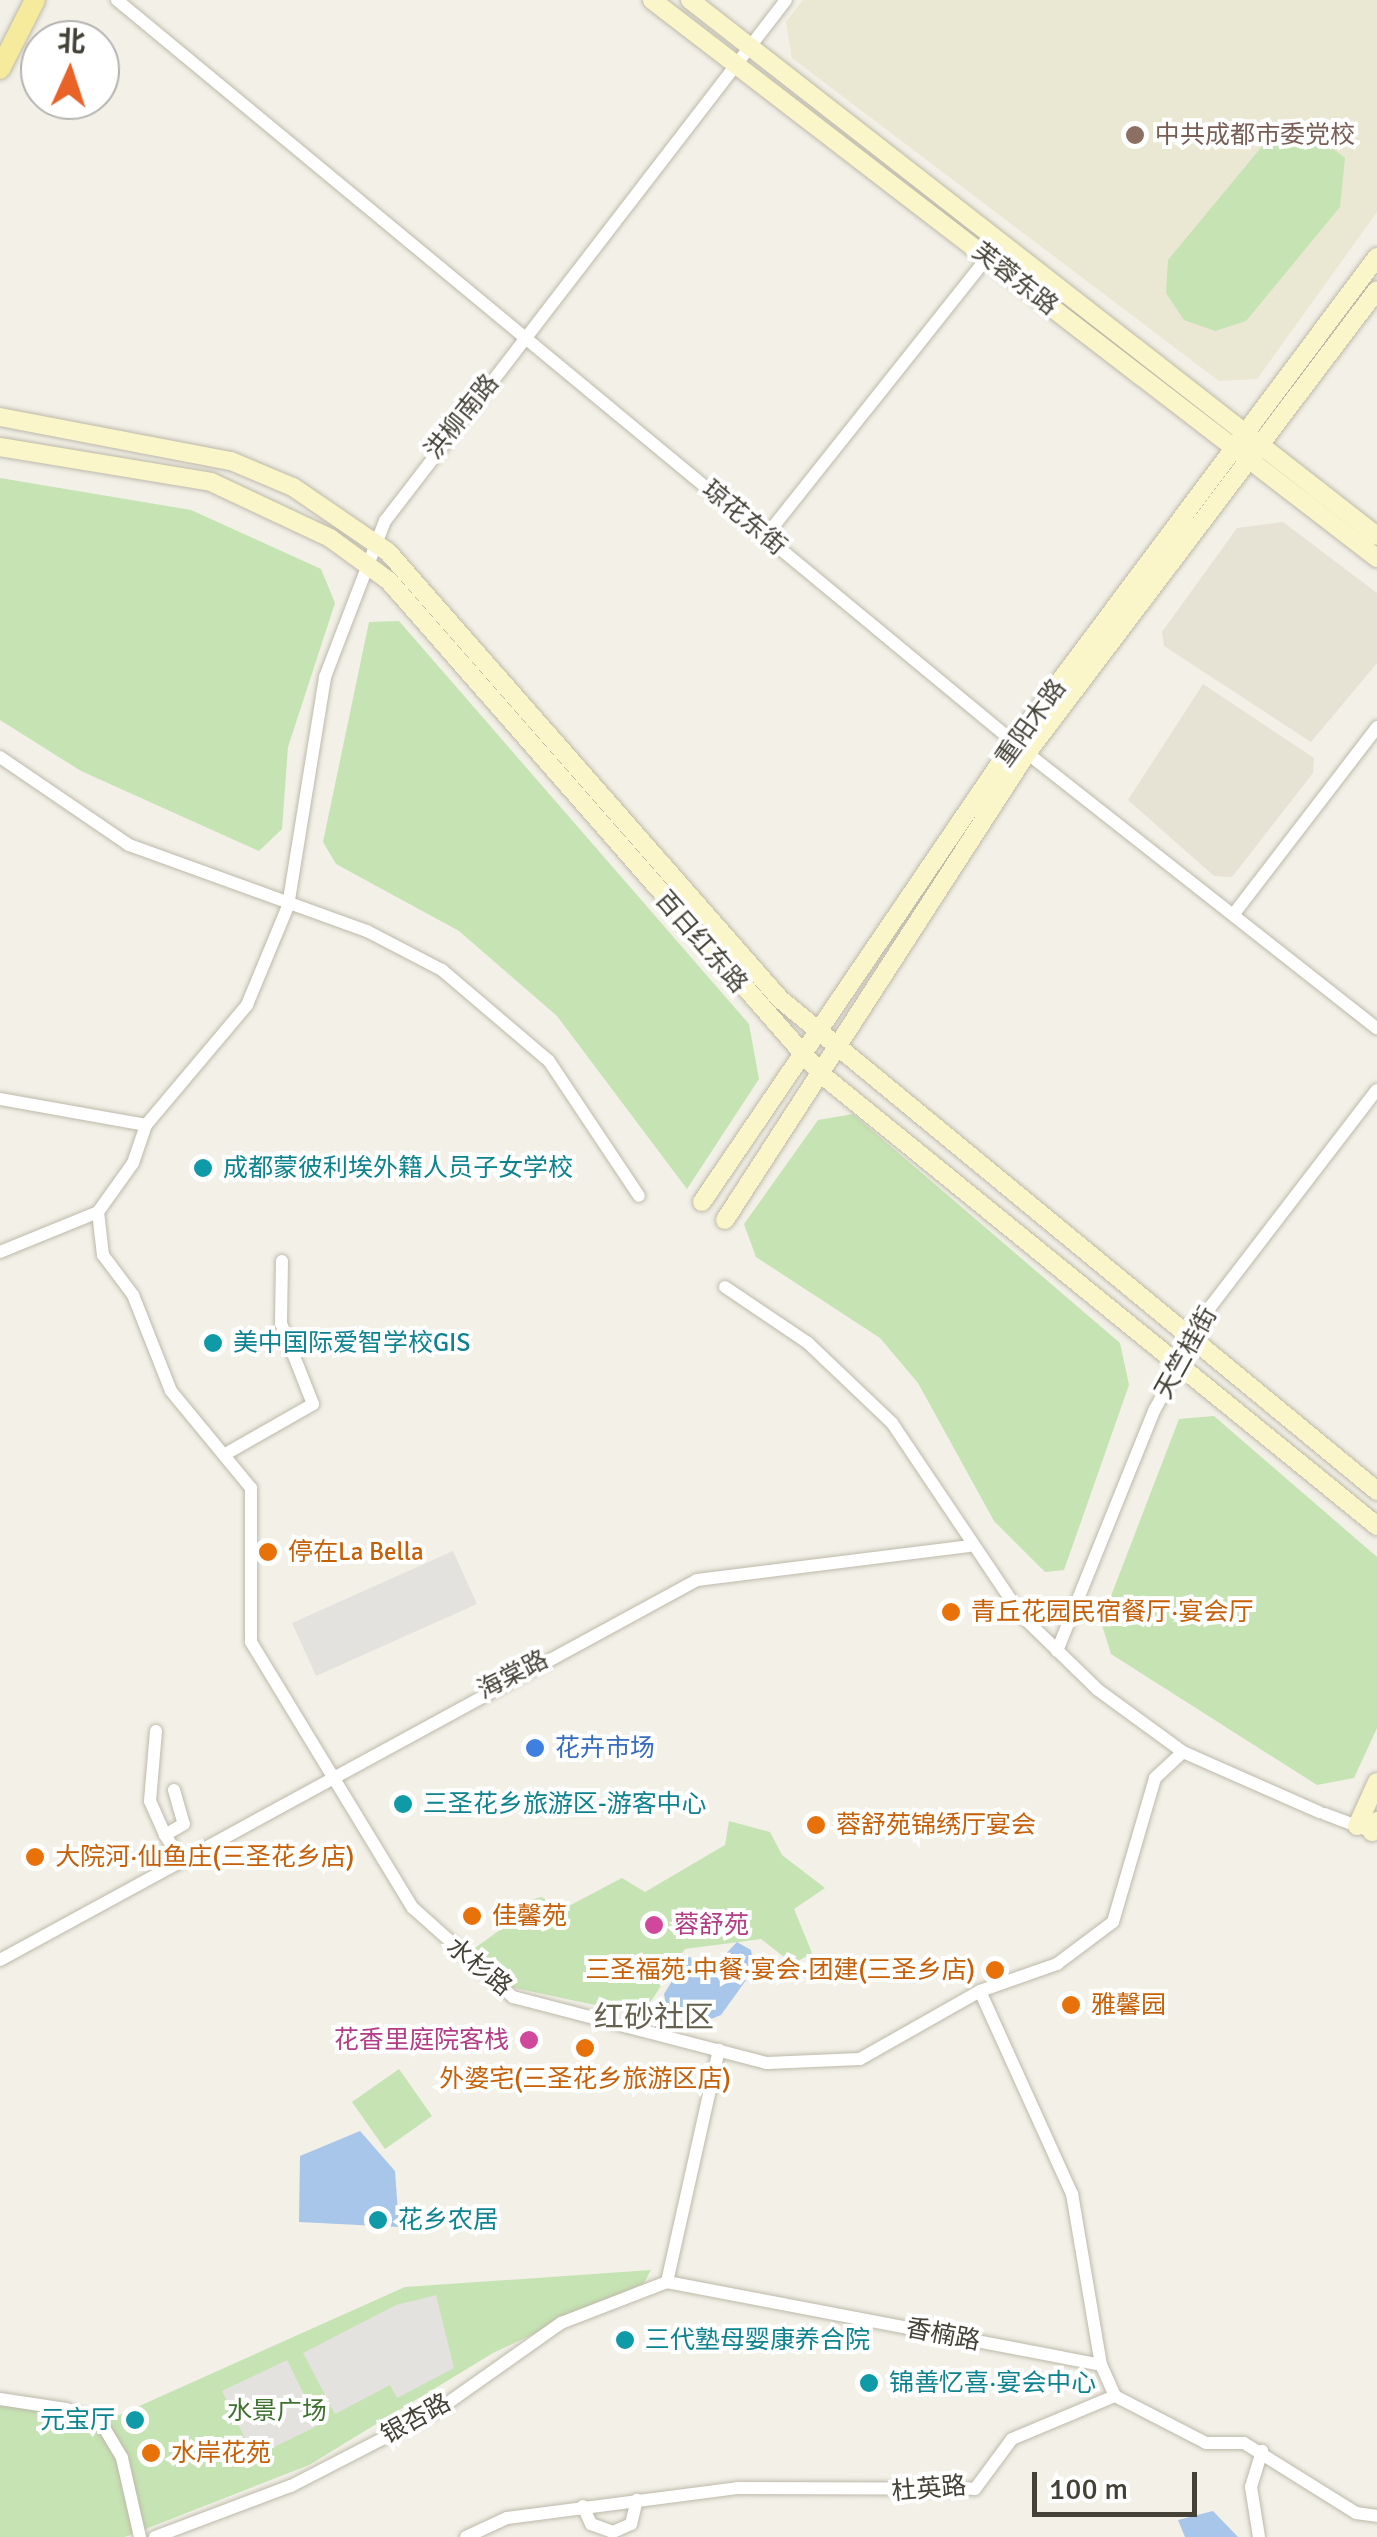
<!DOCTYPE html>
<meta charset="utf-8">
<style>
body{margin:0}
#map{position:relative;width:1377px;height:2537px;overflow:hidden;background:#f2f0e7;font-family:Signika,"Noto Sans SC",sans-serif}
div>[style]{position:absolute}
.residential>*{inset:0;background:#e6e3d5}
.education>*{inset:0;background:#eae7d2}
.green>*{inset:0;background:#c6e3b3}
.parking>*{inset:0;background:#e3e2de}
.water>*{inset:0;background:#a8c5ea}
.roads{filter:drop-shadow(0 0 2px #bdb9aa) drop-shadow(0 0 2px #bdb9aa)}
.street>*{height:12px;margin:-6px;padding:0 6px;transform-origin:6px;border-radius:6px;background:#fff}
.secondary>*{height:18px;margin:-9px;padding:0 9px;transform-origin:9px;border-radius:9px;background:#faf6c9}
.primary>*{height:20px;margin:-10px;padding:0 10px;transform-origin:10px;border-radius:10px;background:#f6ea9c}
.dots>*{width:28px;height:28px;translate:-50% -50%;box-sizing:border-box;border:5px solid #fff;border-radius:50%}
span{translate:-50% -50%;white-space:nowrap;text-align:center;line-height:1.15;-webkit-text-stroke:8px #fff;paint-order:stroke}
.education-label{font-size:25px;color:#785e54}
.left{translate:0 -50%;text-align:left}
.street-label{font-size:25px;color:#444136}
.culture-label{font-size:25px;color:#0d838f}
.right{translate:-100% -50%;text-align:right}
.food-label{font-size:25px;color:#c56008}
.shop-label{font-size:25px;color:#366cbe}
.hotel-label{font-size:25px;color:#b23c85}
.park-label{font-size:25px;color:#3e722e}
.quarter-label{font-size:30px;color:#66604f}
.north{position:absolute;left:20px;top:20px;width:100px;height:100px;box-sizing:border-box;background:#fff;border:2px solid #b4b3af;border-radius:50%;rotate:3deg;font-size:28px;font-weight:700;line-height:40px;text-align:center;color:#444136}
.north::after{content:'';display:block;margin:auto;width:35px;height:45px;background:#e96227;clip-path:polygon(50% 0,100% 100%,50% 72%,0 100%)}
.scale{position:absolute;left:1032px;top:2472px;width:165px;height:45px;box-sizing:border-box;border:5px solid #444136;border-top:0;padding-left:12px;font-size:30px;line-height:35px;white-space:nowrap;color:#444136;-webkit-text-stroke:8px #fff;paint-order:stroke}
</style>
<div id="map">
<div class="residential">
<i style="clip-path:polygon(1283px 522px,1377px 593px,1377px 663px,1311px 742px,1164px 646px,1162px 632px,1237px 528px)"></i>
<i style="clip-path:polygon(1203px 684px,1314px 758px,1313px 773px,1232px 877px,1214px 876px,1128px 800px)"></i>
</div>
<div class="education">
<i style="clip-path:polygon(803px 0,1377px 0,1377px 212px,1257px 379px,1219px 381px,792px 58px,786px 22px)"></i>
</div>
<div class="green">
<i style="clip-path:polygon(1306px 128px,1345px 158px,1340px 207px,1246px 321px,1215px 331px,1184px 320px,1166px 293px,1168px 260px,1273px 133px)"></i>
<i style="clip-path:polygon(0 478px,191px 510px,321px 569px,335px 603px,288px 747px,282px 829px,259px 851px,81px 771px,0 720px)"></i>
<i style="clip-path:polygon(399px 621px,749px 1024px,759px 1079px,687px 1189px,557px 1016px,459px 931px,336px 864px,323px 842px,369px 622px)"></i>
<i style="clip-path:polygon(853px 1114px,1120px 1343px,1129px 1385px,1064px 1570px,1045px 1572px,994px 1521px,918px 1383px,880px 1338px,756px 1257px,744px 1224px,818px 1120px)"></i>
<i style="clip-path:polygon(1214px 1416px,1377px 1557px,1377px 1728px,1354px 1778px,1317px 1785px,1111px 1654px,1101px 1622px,1179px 1419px)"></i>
<i style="clip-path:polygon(729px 1821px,770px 1832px,782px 1855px,825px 1888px,794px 1909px,812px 1953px,793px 1964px,761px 1939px,685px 1949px,642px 2015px,510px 1987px,471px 1951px,516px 1918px,508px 1907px,541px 1897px,563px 1909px,622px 1878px,645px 1892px,725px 1845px)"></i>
<i style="clip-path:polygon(399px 2069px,432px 2116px,385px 2149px,352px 2102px)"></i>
<i style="clip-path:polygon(651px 2270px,644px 2283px,493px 2353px,309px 2465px,125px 2537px,0 2537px,0 2404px,108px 2420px,405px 2287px)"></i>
</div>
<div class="parking">
<i style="clip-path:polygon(453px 1551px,477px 1604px,316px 1676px,292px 1623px)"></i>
<i style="clip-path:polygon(436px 2295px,454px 2368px,397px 2398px,390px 2385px,335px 2414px,303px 2353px,396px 2305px)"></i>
<i style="clip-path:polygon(287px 2360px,319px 2425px,254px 2457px,222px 2391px)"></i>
</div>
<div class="water">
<i style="clip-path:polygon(737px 1942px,751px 1950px,754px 1969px,721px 2015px,701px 2023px,667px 2010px,664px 1994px,687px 1957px,720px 1960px)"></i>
<i style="clip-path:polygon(360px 2131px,395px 2171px,399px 2227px,299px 2222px,300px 2156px)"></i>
<i style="clip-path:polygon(1213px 2511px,1238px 2537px,1185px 2537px,1178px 2520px)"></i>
</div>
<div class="roads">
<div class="street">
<i style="left:117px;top:0;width:1181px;rotate:39.61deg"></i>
<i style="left:1027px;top:753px;width:445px;rotate:38.2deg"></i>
<i style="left:765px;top:537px;width:358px;rotate:-51.5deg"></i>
<i style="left:0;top:757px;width:156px;rotate:34.3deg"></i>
<i style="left:129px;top:845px;width:253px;rotate:19.9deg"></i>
<i style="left:367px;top:931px;width:85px;rotate:27.5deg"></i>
<i style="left:442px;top:970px;width:140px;rotate:40.4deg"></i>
<i style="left:549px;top:1061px;width:162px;rotate:56.3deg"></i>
<i style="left:1233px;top:915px;width:237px;rotate:-52.5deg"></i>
<i style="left:0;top:1099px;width:148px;rotate:10.1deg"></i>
<i style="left:98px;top:1212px;width:43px;rotate:83.4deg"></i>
<i style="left:103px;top:1255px;width:50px;rotate:53.1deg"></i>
<i style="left:133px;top:1295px;width:103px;rotate:68.4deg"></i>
<i style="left:171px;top:1391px;width:126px;rotate:50.5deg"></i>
<i style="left:251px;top:1488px;width:154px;rotate:90deg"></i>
<i style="left:251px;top:1642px;width:311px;rotate:58.7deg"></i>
<i style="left:413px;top:1908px;width:134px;rotate:41.7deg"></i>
<i style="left:513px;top:1997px;width:262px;rotate:14.6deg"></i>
<i style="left:767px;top:2063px;width:93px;rotate:-2.5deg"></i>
<i style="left:860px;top:2059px;width:138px;rotate:-29.5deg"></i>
<i style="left:980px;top:1991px;width:82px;rotate:-19.3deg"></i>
<i style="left:1057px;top:1964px;width:70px;rotate:-36.9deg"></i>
<i style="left:1113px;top:1922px;width:150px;rotate:-73.7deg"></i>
<i style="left:1155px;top:1778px;width:38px;rotate:-43deg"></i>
<i style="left:98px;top:1212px;width:60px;rotate:-54.5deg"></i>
<i style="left:133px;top:1163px;width:40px;rotate:-71.1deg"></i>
<i style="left:146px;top:1125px;width:157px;rotate:-49.9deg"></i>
<i style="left:247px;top:1005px;width:107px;rotate:-67.5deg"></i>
<i style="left:288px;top:906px;width:232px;rotate:-80.8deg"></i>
<i style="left:325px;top:677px;width:167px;rotate:-69deg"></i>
<i style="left:385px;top:521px;width:657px;rotate:-52.42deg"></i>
<i style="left:0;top:1252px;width:106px;rotate:-22.2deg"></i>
<i style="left:725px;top:1287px;width:100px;rotate:34deg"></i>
<i style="left:808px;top:1343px;width:116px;rotate:43.6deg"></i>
<i style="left:892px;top:1423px;width:231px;rotate:56.1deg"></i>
<i style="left:1021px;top:1615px;width:107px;rotate:44.2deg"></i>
<i style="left:1098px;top:1690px;width:105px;rotate:36.1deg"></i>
<i style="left:1183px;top:1752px;width:149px;rotate:23.8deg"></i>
<i style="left:229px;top:1452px;width:97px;rotate:-29.7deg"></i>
<i style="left:313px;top:1404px;width:87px;rotate:-111.6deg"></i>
<i style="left:281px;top:1323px;width:62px;rotate:-89.1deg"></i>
<i style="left:1057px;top:1651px;width:261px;rotate:-68deg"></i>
<i style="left:1155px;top:1409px;width:117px;rotate:-61.5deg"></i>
<i style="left:1211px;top:1306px;width:272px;rotate:-52.5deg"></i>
<i style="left:156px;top:1731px;width:70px;rotate:94.9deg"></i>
<i style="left:150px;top:1801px;width:37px;rotate:66deg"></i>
<i style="left:174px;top:1790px;width:35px;rotate:74deg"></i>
<i style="left:184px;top:1824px;width:22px;rotate:150deg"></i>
<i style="left:165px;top:1835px;width:27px;rotate:57deg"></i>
<i style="left:1325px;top:1814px;width:43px;rotate:20.6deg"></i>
<i style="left:0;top:1960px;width:794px;rotate:-28.6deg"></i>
<i style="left:697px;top:1580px;width:274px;rotate:-7.1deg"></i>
<i style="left:667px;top:2282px;width:238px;rotate:-77.4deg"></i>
<i style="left:1115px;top:2396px;width:102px;rotate:27.3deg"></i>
<i style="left:1206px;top:2443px;width:38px"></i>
<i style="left:1244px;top:2443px;width:132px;rotate:32deg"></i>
<i style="left:1356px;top:2513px;width:21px;rotate:8deg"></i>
<i style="left:0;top:2399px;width:67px;rotate:8.6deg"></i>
<i style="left:66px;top:2409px;width:41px;rotate:24.7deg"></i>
<i style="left:103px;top:2426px;width:37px;rotate:59deg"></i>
<i style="left:122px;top:2458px;width:81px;rotate:77.2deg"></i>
<i style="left:583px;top:2506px;width:20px;rotate:66deg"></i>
<i style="left:591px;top:2524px;width:23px;rotate:20deg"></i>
<i style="left:613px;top:2532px;width:20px;rotate:-24deg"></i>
<i style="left:631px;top:2524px;width:25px;rotate:-76deg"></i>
<i style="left:155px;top:2537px;width:145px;rotate:-20.6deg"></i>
<i style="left:291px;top:2486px;width:165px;rotate:-27.3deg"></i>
<i style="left:438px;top:2410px;width:151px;rotate:-35.3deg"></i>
<i style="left:561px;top:2323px;width:114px;rotate:-21.1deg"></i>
<i style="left:667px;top:2282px;width:442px;rotate:10.8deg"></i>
<i style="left:466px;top:2537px;width:45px;rotate:-24.9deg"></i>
<i style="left:507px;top:2518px;width:232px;rotate:-7.4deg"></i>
<i style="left:737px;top:2488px;width:238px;rotate:0.2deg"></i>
<i style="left:975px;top:2489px;width:62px;rotate:-53.5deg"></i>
<i style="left:1012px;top:2439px;width:112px;rotate:-22.7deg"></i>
<i style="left:1115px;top:2396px;width:34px;rotate:-114deg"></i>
<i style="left:1101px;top:2365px;width:173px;rotate:-99.6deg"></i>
<i style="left:1072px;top:2194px;width:223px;rotate:-114.4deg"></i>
<i style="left:1259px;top:2537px;width:51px;rotate:-99.1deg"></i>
<i style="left:1251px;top:2487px;width:38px;rotate:-73deg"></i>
</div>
<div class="secondary">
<i style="left:652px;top:0;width:915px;rotate:37.58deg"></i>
<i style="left:690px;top:0;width:871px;rotate:37.96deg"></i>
<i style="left:0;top:417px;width:235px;rotate:10.8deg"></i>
<i style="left:231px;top:461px;width:67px;rotate:22.8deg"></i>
<i style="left:293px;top:487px;width:115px;rotate:34.4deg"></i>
<i style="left:388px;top:552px;width:595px;rotate:48.75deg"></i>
<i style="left:780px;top:999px;width:774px;rotate:39.49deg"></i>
<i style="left:0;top:447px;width:214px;rotate:9.4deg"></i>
<i style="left:211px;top:482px;width:132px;rotate:25.2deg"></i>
<i style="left:330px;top:538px;width:73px;rotate:36.1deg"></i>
<i style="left:389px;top:581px;width:655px;rotate:48.77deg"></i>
<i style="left:821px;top:1074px;width:717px;rotate:39.11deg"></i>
<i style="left:702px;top:1202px;width:559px;rotate:-55.8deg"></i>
<i style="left:1016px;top:740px;width:603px;rotate:-53.23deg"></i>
<i style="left:725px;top:1220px;width:556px;rotate:-57.11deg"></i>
<i style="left:1027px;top:753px;width:580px;rotate:-52.91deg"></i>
<i style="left:1357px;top:1826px;width:48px;rotate:-65.6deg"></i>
<i style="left:1372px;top:1832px;width:12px;rotate:-66deg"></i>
</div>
<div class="primary">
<i style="left:0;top:69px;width:77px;rotate:-63.1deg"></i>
</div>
</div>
<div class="dots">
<i style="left:1135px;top:135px;background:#8d6e63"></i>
<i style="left:203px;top:1168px;background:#0f9aa8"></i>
<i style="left:213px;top:1343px;background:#0f9aa8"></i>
<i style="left:268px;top:1552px;background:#e8710a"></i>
<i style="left:951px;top:1612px;background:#e8710a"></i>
<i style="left:535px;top:1748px;background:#3f7fe0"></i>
<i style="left:403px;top:1804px;background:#0f9aa8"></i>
<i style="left:816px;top:1825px;background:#e8710a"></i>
<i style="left:35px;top:1857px;background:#e8710a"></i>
<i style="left:472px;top:1916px;background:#e8710a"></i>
<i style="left:654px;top:1925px;background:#d1479c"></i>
<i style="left:995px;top:1970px;background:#e8710a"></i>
<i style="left:1071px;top:2005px;background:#e8710a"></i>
<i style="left:529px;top:2040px;background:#d1479c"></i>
<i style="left:585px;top:2048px;background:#e8710a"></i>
<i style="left:378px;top:2220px;background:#0f9aa8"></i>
<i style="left:625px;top:2340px;background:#0f9aa8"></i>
<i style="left:869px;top:2383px;background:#0f9aa8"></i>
<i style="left:135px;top:2420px;background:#0f9aa8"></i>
<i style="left:151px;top:2453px;background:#e8710a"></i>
</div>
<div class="education-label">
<span class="left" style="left:1155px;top:135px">中共成都市委党校</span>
</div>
<div class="street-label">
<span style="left:1015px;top:279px;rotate:38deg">芙蓉东路</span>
<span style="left:462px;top:417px;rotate:-51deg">洪柳南路</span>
<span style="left:744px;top:518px;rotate:40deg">琼花东街</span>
<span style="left:1031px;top:723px;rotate:-54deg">重阳木路</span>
<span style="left:701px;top:942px;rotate:49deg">百日红东路</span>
<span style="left:1186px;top:1353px;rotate:-61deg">天竺桂街</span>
<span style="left:513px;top:1675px;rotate:-27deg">海棠路</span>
<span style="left:479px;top:1967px;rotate:39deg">水杉路</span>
<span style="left:943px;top:2335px;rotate:11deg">香楠路</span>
<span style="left:416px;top:2419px;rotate:-29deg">银杏路</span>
<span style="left:929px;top:2489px;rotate:-5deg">杜英路</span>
</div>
<div class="culture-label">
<span class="left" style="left:223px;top:1168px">成都蒙彼利埃外籍人员子女学校</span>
<span class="left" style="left:233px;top:1343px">美中国际爱智学校GIS</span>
<span class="left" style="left:423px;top:1804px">三圣花乡旅游区-游客中心</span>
<span class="left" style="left:398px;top:2220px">花乡农居</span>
<span class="left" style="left:645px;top:2340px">三代塾母婴康养合院</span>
<span class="left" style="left:889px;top:2383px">锦善忆喜·宴会中心</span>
<span class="right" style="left:115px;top:2420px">元宝厅</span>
</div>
<div class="food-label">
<span class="left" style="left:288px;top:1552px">停在La Bella</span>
<span class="left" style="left:971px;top:1612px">青丘花园民宿餐厅·宴会厅</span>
<span class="left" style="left:836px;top:1825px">蓉舒苑锦绣厅宴会</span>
<span class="left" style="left:55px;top:1857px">大院河·仙鱼庄(三圣花乡店)</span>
<span class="left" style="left:492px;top:1916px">佳馨苑</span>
<span class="right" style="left:975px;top:1970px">三圣福苑·中餐·宴会·团建(三圣乡店)</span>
<span class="left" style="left:1091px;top:2005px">雅馨园</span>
<span style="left:585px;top:2079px">外婆宅(三圣花乡旅游区店)</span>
<span class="left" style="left:171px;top:2453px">水岸花苑</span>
</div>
<div class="shop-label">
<span class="left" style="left:555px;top:1748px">花卉市场</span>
</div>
<div class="hotel-label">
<span class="left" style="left:674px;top:1925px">蓉舒苑</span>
<span class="right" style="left:509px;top:2040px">花香里庭院客栈</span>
</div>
<div class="park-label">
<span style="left:277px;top:2411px">水景广场</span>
</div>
<div class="quarter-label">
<span style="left:654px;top:2018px">红砂社区</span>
</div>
<div class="north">北</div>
<div class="scale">100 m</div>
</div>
